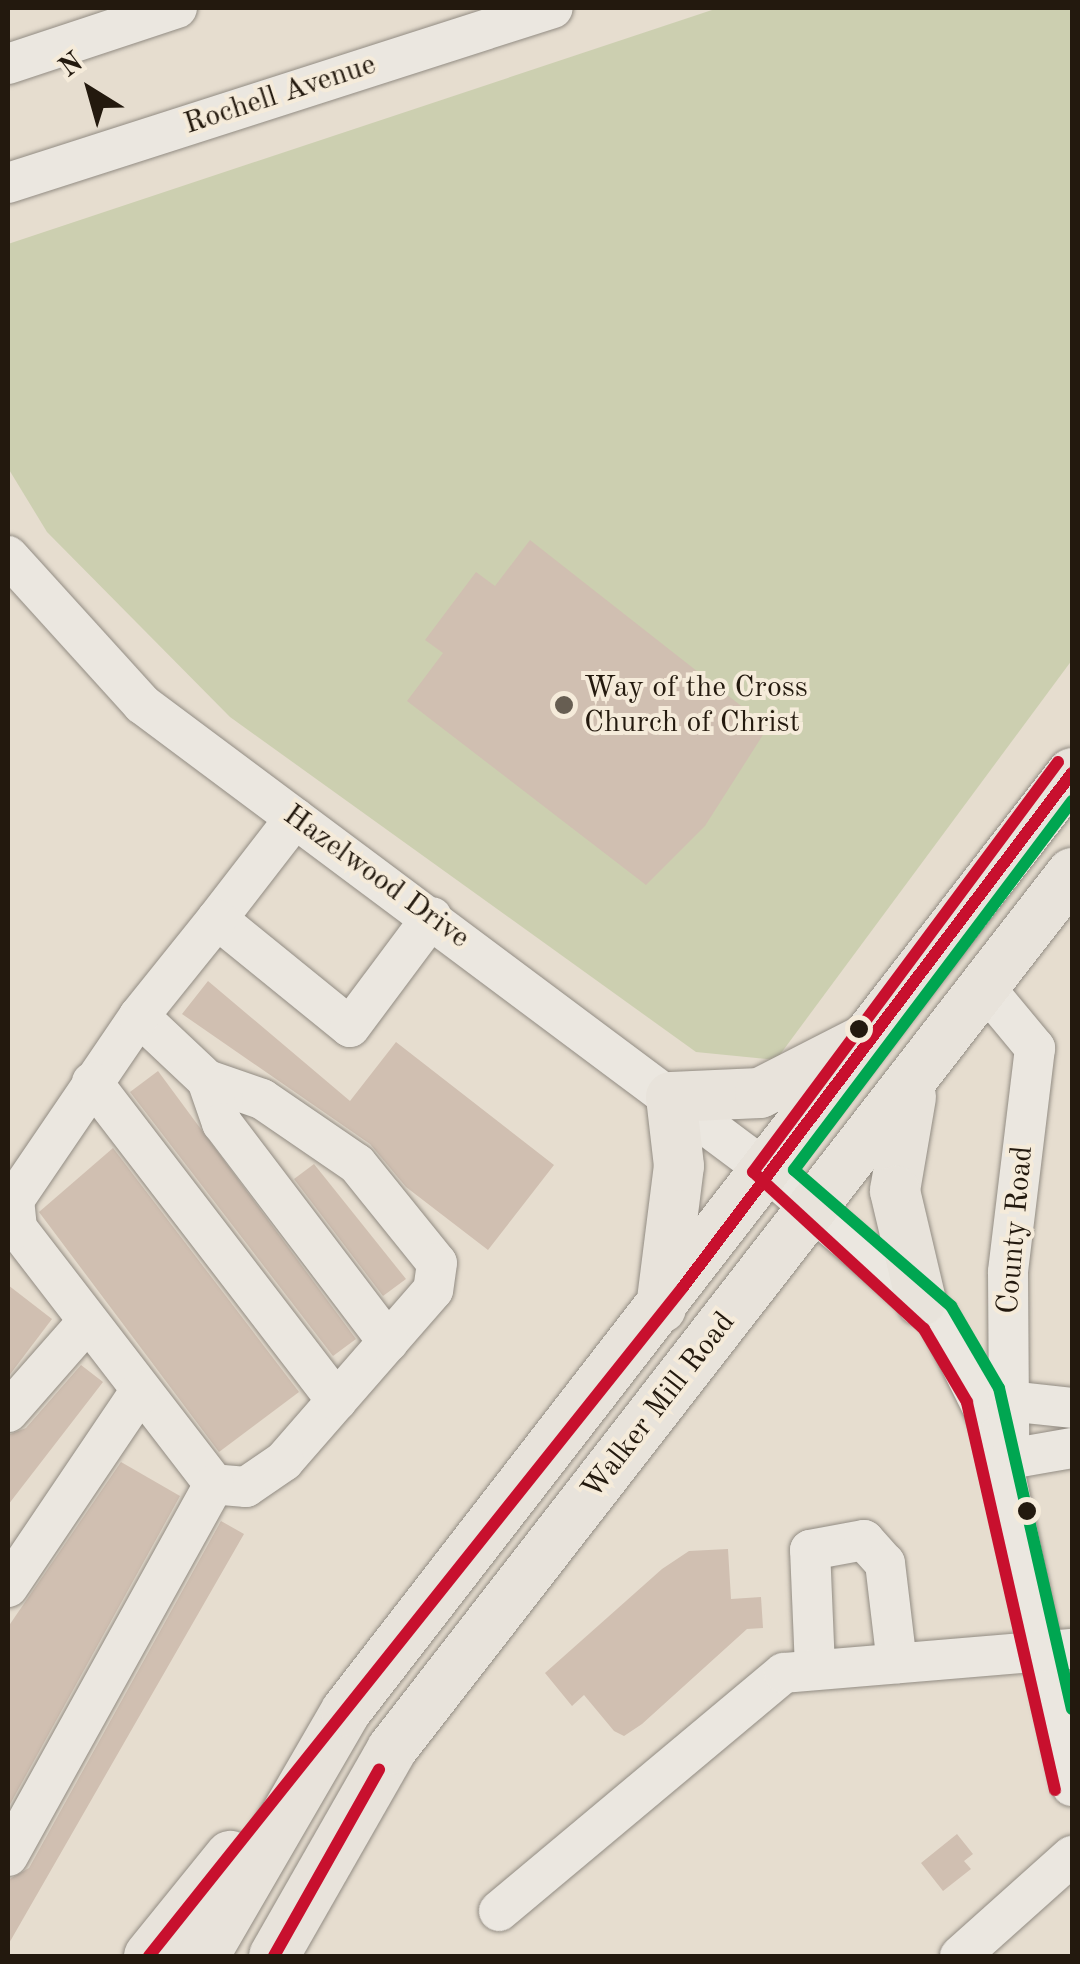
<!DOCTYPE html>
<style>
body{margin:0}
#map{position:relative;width:1080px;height:1964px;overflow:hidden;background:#e6ddcf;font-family:"Old Standard TT",serif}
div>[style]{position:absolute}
.green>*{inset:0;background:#cccfb0}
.building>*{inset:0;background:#d0bfb1}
.roads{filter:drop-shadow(0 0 2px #928c83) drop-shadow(0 0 2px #928c83)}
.minor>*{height:40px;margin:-20px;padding:0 20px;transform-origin:20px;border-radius:20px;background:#ebe7e0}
.major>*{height:50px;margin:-25px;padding:0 25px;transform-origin:25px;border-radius:25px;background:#e8e3db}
.bus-1>*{height:12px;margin:-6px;padding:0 6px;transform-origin:6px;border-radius:6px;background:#c8102e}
.bus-2>*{height:12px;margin:-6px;padding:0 6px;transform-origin:6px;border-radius:6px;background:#c8102e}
.bus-3>*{height:12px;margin:-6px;padding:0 6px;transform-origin:6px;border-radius:6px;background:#00a651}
.dots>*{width:28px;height:28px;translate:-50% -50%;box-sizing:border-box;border:5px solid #f5ebda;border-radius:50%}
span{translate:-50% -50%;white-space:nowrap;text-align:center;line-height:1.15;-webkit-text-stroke:8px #f5ebda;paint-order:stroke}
.street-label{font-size:30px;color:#23190e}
.poi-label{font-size:30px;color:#23190e}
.left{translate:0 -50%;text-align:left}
.frame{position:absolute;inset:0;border:10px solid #23190e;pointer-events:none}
.north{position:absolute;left:40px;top:40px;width:100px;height:100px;-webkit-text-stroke:8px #f5ebda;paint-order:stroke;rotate:323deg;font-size:28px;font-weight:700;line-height:40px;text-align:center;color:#23190e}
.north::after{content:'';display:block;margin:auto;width:35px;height:45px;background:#23190e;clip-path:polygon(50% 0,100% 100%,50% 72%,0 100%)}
</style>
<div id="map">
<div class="green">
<i style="clip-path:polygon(718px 8px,1072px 8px,1072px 660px,776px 1060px,696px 1052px,230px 717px,47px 532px,8px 468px,8px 244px)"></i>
</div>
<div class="building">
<i style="clip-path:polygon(530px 540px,768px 727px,705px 826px,646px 885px,407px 701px,443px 653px,425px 640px,476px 572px,495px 586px)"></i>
<i style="clip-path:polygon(208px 981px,350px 1101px,396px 1042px,554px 1165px,488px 1250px,406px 1187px,370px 1144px,182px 1014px)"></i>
<i style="clip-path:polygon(158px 1071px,356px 1339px,333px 1356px,130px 1092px)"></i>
<i style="clip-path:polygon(113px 1148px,299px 1392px,219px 1452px,39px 1212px)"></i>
<i style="clip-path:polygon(314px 1164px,406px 1279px,383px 1296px,294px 1179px)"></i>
<i style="clip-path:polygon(8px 1285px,52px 1319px,8px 1377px)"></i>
<i style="clip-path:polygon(81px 1365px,103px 1382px,8px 1505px,8px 1435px,26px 1428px)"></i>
<i style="clip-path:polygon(121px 1462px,180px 1496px,8px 1808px,8px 1627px)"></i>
<i style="clip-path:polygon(221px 1521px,244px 1534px,8px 1945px,8px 1880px,29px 1868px)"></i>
<i style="clip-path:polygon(728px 1549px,731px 1599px,761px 1597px,763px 1628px,747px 1629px,642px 1724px,624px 1736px,614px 1731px,584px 1695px,572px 1706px,545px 1673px,662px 1569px,689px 1551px)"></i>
<i style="clip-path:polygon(957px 1834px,973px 1854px,964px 1861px,971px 1869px,943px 1891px,921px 1863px)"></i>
</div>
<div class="roads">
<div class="minor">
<i style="left:8px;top:64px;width:178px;rotate:-18.3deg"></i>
<i style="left:8px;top:183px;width:572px;rotate:-17.8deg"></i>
<i style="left:8px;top:556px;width:200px;rotate:47.8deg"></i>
<i style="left:142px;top:704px;width:784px;rotate:36.75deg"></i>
<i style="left:770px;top:1173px;width:222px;rotate:40.8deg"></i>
<i style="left:938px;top:1318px;width:133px;rotate:63.6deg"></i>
<i style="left:997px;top:1437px;width:357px;rotate:77.9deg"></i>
<i style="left:295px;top:818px;width:128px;rotate:127.7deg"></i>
<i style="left:217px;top:919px;width:171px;rotate:39.1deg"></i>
<i style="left:350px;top:1027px;width:137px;rotate:-53.3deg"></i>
<i style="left:986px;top:989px;width:77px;rotate:50.3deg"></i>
<i style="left:1035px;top:1048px;width:226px;rotate:96.9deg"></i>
<i style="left:1008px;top:1272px;width:163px;rotate:89.6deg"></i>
<i style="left:139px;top:1016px;width:93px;rotate:43.3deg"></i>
<i style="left:207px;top:1080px;width:58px;rotate:19.1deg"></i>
<i style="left:262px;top:1099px;width:115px;rotate:34.4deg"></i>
<i style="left:357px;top:1164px;width:127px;rotate:51.1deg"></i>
<i style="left:437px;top:1263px;width:27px;rotate:98deg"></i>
<i style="left:433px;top:1290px;width:227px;rotate:131.1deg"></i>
<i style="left:284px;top:1461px;width:46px;rotate:145.6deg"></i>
<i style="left:246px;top:1487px;width:32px;rotate:-175deg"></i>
<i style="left:214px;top:1484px;width:323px;rotate:-127.6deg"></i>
<i style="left:17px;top:1228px;width:28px;rotate:-96deg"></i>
<i style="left:14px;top:1200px;width:222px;rotate:-55.8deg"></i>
<i style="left:139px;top:1016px;width:124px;rotate:-51.2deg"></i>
<i style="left:207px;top:1080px;width:46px;rotate:70.8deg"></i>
<i style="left:222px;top:1123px;width:275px;rotate:52.8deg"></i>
<i style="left:92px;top:1082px;width:402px;rotate:52.5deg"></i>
<i style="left:1008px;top:1401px;width:64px;rotate:6.2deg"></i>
<i style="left:8px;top:1412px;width:120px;rotate:-48.7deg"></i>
<i style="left:1009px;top:1459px;width:64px;rotate:-9.9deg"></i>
<i style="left:8px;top:1587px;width:236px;rotate:-56deg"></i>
<i style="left:815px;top:1668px;width:118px;rotate:-92.4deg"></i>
<i style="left:810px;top:1550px;width:55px;rotate:-10.5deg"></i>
<i style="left:864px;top:1540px;width:31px;rotate:48deg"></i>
<i style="left:885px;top:1563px;width:101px;rotate:83.2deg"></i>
<i style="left:8px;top:1856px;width:425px;rotate:-61deg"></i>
<i style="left:499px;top:1911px;width:371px;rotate:-39.9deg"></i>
<i style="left:784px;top:1673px;width:289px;rotate:-4.8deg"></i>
<i style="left:960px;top:1956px;width:150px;rotate:-41.8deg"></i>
</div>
<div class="major">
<i style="left:911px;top:1097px;width:95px;rotate:99.7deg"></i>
<i style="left:895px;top:1191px;width:113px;rotate:76.7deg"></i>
<i style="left:661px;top:1308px;width:143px;rotate:-82.8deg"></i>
<i style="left:679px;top:1166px;width:69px;rotate:-96.6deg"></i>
<i style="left:671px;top:1097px;width:89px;rotate:-2.6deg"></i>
<i style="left:760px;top:1093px;width:117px;rotate:-27deg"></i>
<i style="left:149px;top:1956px;width:129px;rotate:-51deg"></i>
<i style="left:204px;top:1956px;width:283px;rotate:-59.9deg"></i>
<i style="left:346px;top:1711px;width:1186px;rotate:-52.26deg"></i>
<i style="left:274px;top:1956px;width:238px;rotate:-60.3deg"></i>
<i style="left:392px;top:1749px;width:1109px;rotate:-52.18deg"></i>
</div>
</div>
<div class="bus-1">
<i style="left:149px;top:1956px;width:856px;rotate:-51.4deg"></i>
<i style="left:683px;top:1287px;width:645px;rotate:-52.88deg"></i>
<i style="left:274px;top:1956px;width:214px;rotate:-60.6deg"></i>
</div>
<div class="bus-2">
<i style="left:1055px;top:1790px;width:398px;rotate:-102.8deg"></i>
<i style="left:967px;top:1402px;width:85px;rotate:-120.5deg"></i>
<i style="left:924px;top:1329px;width:232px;rotate:-137.4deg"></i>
<i style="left:753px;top:1172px;width:511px;rotate:-53.35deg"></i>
</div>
<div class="bus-3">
<i style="left:1072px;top:801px;width:462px;rotate:127deg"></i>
<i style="left:794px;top:1170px;width:208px;rotate:40.9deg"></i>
<i style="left:951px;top:1306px;width:95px;rotate:59.7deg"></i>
<i style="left:999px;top:1388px;width:329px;rotate:77.2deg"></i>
</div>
<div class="dots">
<i style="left:564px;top:705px;background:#675e52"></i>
<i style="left:859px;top:1029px;background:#23190e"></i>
<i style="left:1027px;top:1511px;background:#23190e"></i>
</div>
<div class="street-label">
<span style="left:280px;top:95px;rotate:-18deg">Rochell Avenue</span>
<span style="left:376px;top:877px;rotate:36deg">Hazelwood Drive</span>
<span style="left:1016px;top:1230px;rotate:-85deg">County Road</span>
<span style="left:659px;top:1406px;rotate:-52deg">Walker Mill Road</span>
</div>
<div class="poi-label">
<span class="left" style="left:584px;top:705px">Way of the Cross<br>Church of Christ</span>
</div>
<div class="frame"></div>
<div class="north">N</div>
</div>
